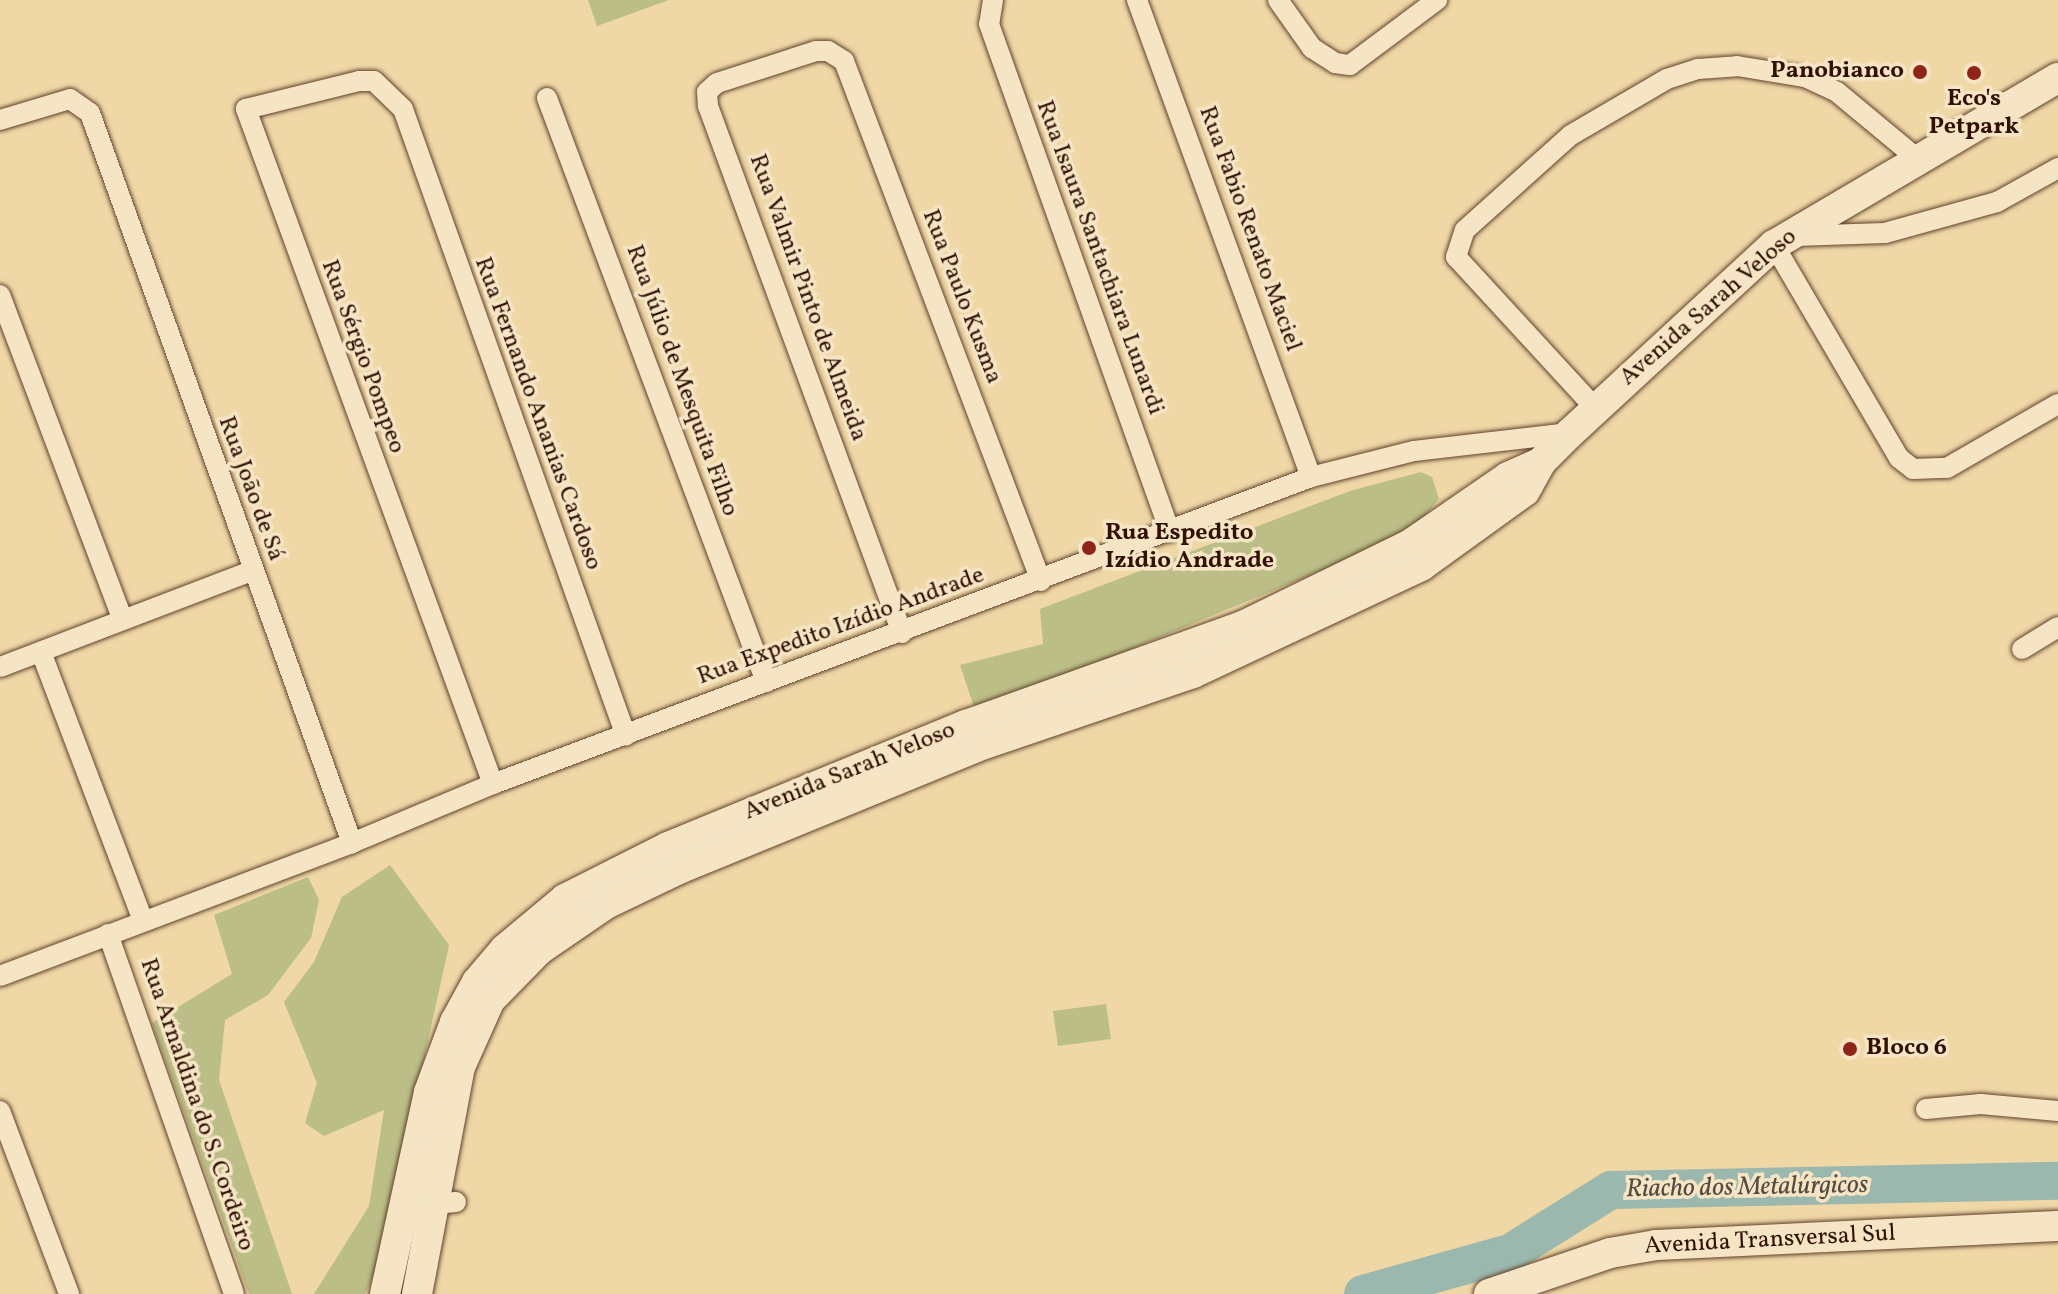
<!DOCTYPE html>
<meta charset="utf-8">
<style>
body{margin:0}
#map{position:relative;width:2058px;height:1294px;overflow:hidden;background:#efd7a6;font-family:Vollkorn,serif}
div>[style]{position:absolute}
.green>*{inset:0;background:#bbbe86}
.river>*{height:38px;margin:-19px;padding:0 19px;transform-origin:19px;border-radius:19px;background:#9ab8ad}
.roads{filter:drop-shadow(0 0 2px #61422d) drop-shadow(0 0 2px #61422d)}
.minor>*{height:20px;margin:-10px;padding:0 10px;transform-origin:10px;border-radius:10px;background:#f5e5c5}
.secondary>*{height:30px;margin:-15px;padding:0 15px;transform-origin:15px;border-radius:15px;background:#f5e5c5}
.dots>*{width:22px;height:22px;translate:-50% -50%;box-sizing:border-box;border:4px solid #f5e5c5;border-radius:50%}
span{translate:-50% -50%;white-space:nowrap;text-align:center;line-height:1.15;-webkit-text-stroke:7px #f5e5c5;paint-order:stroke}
.poi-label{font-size:24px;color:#321105;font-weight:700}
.right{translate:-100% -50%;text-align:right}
.left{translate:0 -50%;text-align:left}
.street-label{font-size:24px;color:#321105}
.water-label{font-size:26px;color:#564b40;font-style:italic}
</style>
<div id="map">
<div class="green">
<i style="clip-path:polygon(588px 0,669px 0,597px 26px)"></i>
<i style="clip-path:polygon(1421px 472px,1432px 477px,1439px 499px,1410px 534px,976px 713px,960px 665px,1043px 644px,1040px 609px,1350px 491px)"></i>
<i style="clip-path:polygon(390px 865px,449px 945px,379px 1265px,365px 1294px,314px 1294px,369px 1206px,384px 1110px,324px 1136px,305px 1123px,317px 1083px,284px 1002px,314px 962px,342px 897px)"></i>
<i style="clip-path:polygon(308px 877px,319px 900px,311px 938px,268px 995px,225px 1020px,219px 1080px,292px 1294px,249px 1294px,152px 1023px,232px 974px,214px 915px)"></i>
<i style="clip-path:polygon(1106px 1004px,1111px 1039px,1058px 1046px,1053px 1011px)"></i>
</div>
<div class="river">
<i style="left:1363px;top:1294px;width:153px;rotate:-15.6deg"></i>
<i style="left:1510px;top:1253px;width:119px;rotate:-32deg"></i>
<i style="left:1611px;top:1190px;width:447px;rotate:-1.2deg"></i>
</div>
<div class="roads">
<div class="minor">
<i style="left:993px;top:0;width:24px;rotate:99deg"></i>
<i style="left:989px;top:24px;width:539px;rotate:70.39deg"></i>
<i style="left:1137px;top:0;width:508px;rotate:69.96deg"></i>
<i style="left:1278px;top:0;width:59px;rotate:54.7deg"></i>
<i style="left:1312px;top:48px;width:27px;rotate:33deg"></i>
<i style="left:1335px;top:63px;width:15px;rotate:8deg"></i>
<i style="left:1350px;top:65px;width:109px;rotate:-36.8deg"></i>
<i style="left:547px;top:98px;width:624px;rotate:69.44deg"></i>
<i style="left:0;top:120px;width:73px;rotate:-16.7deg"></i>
<i style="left:70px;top:99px;width:24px;rotate:35deg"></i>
<i style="left:90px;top:113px;width:776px;rotate:70.26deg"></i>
<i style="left:1795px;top:236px;width:90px;rotate:-1.9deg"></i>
<i style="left:1885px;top:233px;width:116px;rotate:-15.5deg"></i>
<i style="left:1997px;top:202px;width:70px;rotate:-29.1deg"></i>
<i style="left:1774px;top:245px;width:247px;rotate:59.6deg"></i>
<i style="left:1899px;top:458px;width:18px;rotate:38deg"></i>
<i style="left:1913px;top:469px;width:34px;rotate:-2deg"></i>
<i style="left:1947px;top:468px;width:128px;rotate:-30deg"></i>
<i style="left:0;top:295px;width:347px;rotate:69.3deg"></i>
<i style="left:1596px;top:409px;width:207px;rotate:-132.6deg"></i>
<i style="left:1456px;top:257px;width:28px;rotate:-72deg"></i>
<i style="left:1465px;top:230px;width:142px;rotate:-41.9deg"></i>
<i style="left:1571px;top:135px;width:111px;rotate:-30.3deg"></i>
<i style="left:1667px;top:79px;width:33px;rotate:-18deg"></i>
<i style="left:1698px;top:69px;width:39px;rotate:-4deg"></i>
<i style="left:1737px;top:66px;width:69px;rotate:9.2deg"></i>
<i style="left:1805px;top:77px;width:35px;rotate:25deg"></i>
<i style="left:1837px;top:92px;width:107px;rotate:39.7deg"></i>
<i style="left:902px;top:633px;width:562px;rotate:-110.21deg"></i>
<i style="left:708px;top:106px;width:14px;rotate:-94deg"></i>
<i style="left:707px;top:92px;width:13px;rotate:-42deg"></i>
<i style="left:717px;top:83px;width:104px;rotate:-17.9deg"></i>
<i style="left:816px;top:51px;width:12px"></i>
<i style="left:828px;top:51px;width:19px;rotate:32deg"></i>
<i style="left:844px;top:61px;width:556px;rotate:69.25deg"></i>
<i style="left:2022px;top:649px;width:42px;rotate:-31.4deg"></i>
<i style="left:41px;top:652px;width:288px;rotate:69.2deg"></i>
<i style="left:0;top:667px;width:270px;rotate:-20.9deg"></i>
<i style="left:493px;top:784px;width:719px;rotate:-110.1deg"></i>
<i style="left:246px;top:109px;width:116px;rotate:-13.9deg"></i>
<i style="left:359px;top:81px;width:15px"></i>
<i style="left:374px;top:81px;width:40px;rotate:44deg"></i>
<i style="left:403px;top:109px;width:665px;rotate:70.42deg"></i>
<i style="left:108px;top:934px;width:381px;rotate:70.7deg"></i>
<i style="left:0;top:976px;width:376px;rotate:-20.7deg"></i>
<i style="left:352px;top:843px;width:153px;rotate:-22.7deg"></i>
<i style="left:493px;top:784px;width:874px;rotate:-20.57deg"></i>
<i style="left:1311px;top:477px;width:106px;rotate:-14.2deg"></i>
<i style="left:1414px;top:451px;width:157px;rotate:-6.6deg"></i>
<i style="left:1926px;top:1109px;width:55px;rotate:-5.2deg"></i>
<i style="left:1981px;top:1104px;width:77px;rotate:5.2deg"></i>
<i style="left:0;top:1111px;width:196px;rotate:69.3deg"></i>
<i style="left:434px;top:1204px;width:22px;rotate:-5deg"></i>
</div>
<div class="secondary">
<i style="left:385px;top:1294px;width:207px;rotate:-77.7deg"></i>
<i style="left:429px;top:1092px;width:75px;rotate:-69.6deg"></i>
<i style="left:455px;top:1022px;width:46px;rotate:-61.2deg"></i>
<i style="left:477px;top:982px;width:43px;rotate:-49.7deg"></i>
<i style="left:505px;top:949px;width:78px;rotate:-39.8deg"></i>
<i style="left:565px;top:899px;width:115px;rotate:-26.8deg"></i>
<i style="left:668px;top:847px;width:322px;rotate:-22.3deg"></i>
<i style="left:966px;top:725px;width:294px;rotate:-19.7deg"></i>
<i style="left:1243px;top:626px;width:185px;rotate:-26deg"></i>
<i style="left:1409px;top:545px;width:120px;rotate:-34.5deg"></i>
<i style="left:1508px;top:477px;width:36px;rotate:-24deg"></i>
<i style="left:417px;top:1294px;width:231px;rotate:-79.3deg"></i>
<i style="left:460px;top:1067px;width:73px;rotate:-65.9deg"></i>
<i style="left:490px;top:1000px;width:70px;rotate:-45.6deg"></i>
<i style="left:539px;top:950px;width:81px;rotate:-34.5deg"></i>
<i style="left:606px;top:904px;width:81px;rotate:-25.6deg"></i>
<i style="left:679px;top:869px;width:321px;rotate:-22.3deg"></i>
<i style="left:976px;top:747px;width:229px;rotate:-18.8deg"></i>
<i style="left:1193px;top:673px;width:252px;rotate:-25.1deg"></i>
<i style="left:1421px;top:566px;width:128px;rotate:-35.8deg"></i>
<i style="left:1525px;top:491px;width:33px;rotate:-61deg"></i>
<i style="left:1541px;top:462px;width:41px;rotate:-45deg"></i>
<i style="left:1570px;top:433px;width:277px;rotate:-42.7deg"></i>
<i style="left:1774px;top:245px;width:329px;rotate:-30.5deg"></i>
<i style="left:1489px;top:1294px;width:128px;rotate:-18.7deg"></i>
<i style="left:1610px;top:1253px;width:47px;rotate:-9.9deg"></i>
<i style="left:1656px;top:1245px;width:402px;rotate:-2.7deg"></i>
</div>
</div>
<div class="dots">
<i style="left:1920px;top:72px;background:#8f2418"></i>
<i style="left:1974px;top:73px;background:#8f2418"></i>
<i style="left:1089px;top:548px;background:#8f2418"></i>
<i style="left:1850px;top:1049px;background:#8f2418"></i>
</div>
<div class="poi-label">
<span class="right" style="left:1904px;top:72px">Panobianco</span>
<span style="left:1974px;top:114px">Eco's<br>Petpark</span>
<span class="left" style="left:1105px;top:548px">Rua Espedito<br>Izídio Andrade</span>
<span class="left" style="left:1866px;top:1049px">Bloco 6</span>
</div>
<div class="street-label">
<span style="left:1249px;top:229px;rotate:70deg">Rua Fabio Renato Maciel</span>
<span style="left:1099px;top:258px;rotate:70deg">Rua Isaura Santachiara Lunardi</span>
<span style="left:961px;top:297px;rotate:69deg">Rua Paulo Kusma</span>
<span style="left:807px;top:298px;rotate:70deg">Rua Valmir Pinto de Almeida</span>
<span style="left:1709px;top:308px;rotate:-41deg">Avenida Sarah Veloso</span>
<span style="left:362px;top:357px;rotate:70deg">Rua Sérgio Pompeo</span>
<span style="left:681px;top:381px;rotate:70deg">Rua Júlio de Mesquita Filho</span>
<span style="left:537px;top:414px;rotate:70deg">Rua Fernando Ananias Cardoso</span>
<span style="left:250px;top:489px;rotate:70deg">Rua João de Sá</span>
<span style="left:841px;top:627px;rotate:-20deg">Rua Expedito Izídio Andrade</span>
<span style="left:850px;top:772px;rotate:-22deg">Avenida Sarah Veloso</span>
<span style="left:196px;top:1105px;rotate:71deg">Rua Arnaldina do S. Cordeiro</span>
<span style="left:1770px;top:1241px;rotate:-3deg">Avenida Transversal Sul</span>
</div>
<div class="water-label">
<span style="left:1747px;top:1188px;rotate:-1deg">Riacho dos Metalúrgicos</span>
</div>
</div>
